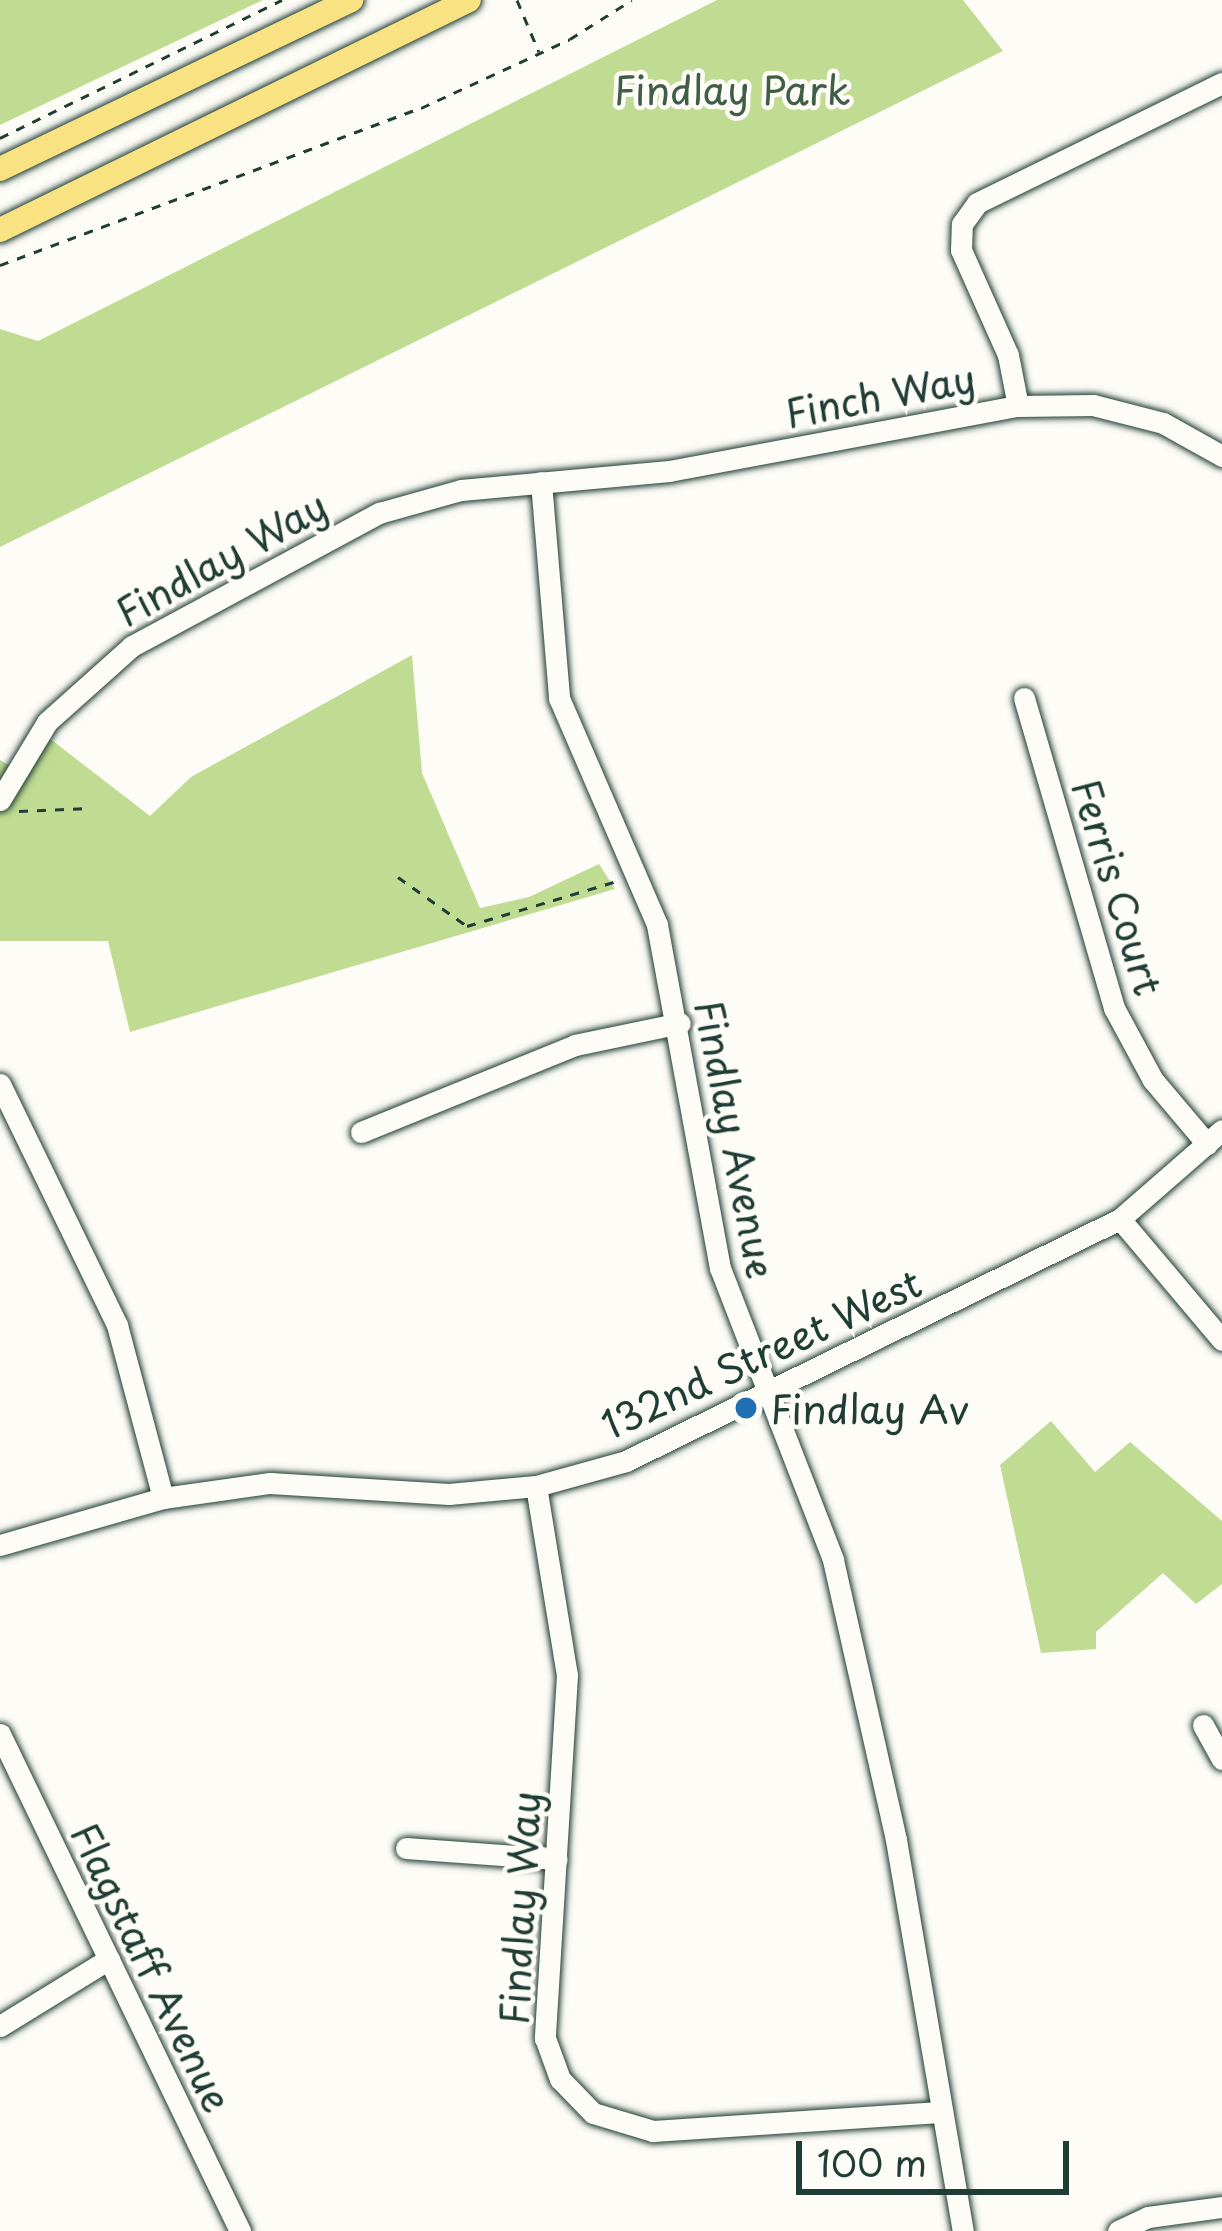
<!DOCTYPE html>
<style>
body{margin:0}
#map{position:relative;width:1222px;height:2231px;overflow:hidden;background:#fdfcf7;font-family:"Playpen Sans",sans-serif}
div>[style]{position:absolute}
.green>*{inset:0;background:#c0dc93}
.path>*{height:3px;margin-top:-1.5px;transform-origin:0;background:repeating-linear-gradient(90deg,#1f3d34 0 9px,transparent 0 18px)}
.roads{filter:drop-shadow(0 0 3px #1f3d34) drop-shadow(0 0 3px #1f3d34)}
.minor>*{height:21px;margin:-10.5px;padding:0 10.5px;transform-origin:10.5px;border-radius:10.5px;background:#fdfcf7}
.major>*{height:24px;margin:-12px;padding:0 12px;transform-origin:12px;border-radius:12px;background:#f8e281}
.dots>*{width:33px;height:33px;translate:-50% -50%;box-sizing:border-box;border:6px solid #fdfcf7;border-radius:50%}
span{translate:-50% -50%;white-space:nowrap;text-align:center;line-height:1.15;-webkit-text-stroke:9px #fdfcf7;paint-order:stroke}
.park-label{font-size:39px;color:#3f5d47}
.street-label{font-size:39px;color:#1f3d34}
.poi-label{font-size:39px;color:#1f3d34}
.left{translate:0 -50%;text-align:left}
.scale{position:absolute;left:796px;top:2141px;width:273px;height:54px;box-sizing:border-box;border:6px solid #1f3d34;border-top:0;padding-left:15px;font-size:36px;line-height:42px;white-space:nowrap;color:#1f3d34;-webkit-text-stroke:9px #fdfcf7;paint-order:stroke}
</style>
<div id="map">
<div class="green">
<i style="clip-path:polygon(0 0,263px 0,0 125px)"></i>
<i style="clip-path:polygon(717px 0,963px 0,1003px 51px,0 547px,0 329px,38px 341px)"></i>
<i style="clip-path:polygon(412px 655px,422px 773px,480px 908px,529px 897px,599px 864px,615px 889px,130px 1032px,108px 941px,0 941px,0 760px,14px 768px,40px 731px,150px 816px,191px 777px)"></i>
<i style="clip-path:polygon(1051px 1421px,1095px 1472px,1130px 1442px,1222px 1521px,1222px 1584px,1196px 1604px,1163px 1573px,1096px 1632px,1096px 1649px,1041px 1653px,1000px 1465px)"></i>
</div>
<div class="path">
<i style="left:517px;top:0;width:56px;rotate:67.1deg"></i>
<i style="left:0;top:138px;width:314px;rotate:-26.1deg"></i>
<i style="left:0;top:265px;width:449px;rotate:-20.5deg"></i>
<i style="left:421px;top:108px;width:164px;rotate:-24.8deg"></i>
<i style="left:570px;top:39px;width:73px;rotate:-32.2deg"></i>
<i style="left:19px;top:811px;width:71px;rotate:-2.4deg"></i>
<i style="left:398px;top:877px;width:85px;rotate:35.4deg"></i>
<i style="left:467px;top:926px;width:153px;rotate:-16.7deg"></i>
</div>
<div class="roads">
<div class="minor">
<i style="left:1018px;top:406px;width:52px;rotate:-101.1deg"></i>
<i style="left:1008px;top:355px;width:115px;rotate:-114.1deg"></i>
<i style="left:961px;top:250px;width:26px;rotate:-88deg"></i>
<i style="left:962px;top:224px;width:26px;rotate:-54deg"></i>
<i style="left:977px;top:203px;width:273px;rotate:-26.1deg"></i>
<i style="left:541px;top:482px;width:217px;rotate:85.2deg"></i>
<i style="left:559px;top:698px;width:247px;rotate:66.6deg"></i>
<i style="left:657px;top:925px;width:349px;rotate:79.6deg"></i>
<i style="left:720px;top:1268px;width:313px;rotate:68.8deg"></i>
<i style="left:833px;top:1560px;width:287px;rotate:77.3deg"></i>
<i style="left:896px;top:1840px;width:397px;rotate:80.3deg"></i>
<i style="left:1024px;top:698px;width:323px;rotate:73.8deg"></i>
<i style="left:1114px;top:1008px;width:82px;rotate:61.6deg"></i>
<i style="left:1153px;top:1080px;width:84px;rotate:49.8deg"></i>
<i style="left:0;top:800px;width:91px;rotate:-58.9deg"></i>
<i style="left:47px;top:722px;width:114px;rotate:-41.8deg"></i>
<i style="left:132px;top:646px;width:281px;rotate:-28.3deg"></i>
<i style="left:379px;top:513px;width:85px;rotate:-15.7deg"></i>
<i style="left:461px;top:490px;width:209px;rotate:-5.2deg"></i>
<i style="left:669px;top:471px;width:355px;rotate:-10.6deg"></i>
<i style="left:1018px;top:406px;width:75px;rotate:-0.8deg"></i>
<i style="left:1093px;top:405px;width:72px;rotate:14.4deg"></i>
<i style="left:1163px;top:423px;width:68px;rotate:29.2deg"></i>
<i style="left:0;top:1084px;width:268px;rotate:64.1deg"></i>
<i style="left:117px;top:1325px;width:179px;rotate:75.1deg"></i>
<i style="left:361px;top:1132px;width:231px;rotate:-22.1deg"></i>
<i style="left:575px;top:1045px;width:107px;rotate:-11.8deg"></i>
<i style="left:1120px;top:1219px;width:158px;rotate:49.9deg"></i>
<i style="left:536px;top:1486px;width:192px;rotate:80.7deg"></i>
<i style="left:567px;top:1675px;width:364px;rotate:93.5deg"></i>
<i style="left:545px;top:2038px;width:44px;rotate:69.9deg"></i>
<i style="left:560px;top:2079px;width:47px;rotate:45.9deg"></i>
<i style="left:593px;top:2113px;width:63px;rotate:16.7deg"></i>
<i style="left:653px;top:2131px;width:287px;rotate:-3.8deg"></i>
<i style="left:0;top:1545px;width:170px;rotate:-16.1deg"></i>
<i style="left:163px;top:1498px;width:108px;rotate:-8deg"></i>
<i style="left:270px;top:1483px;width:179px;rotate:3.5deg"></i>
<i style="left:449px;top:1494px;width:87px;rotate:-5.3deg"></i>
<i style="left:536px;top:1486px;width:93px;rotate:-15.5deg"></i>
<i style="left:626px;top:1461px;width:550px;rotate:-26.1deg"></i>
<i style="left:1120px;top:1219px;width:135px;rotate:-41.1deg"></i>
<i style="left:1203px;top:1725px;width:39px;rotate:61deg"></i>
<i style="left:0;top:1734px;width:552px;rotate:64.22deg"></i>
<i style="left:406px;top:1848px;width:151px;rotate:4.2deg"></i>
<i style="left:0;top:2026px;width:128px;rotate:-31.6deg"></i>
<i style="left:1118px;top:2231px;width:33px;rotate:-25deg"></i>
<i style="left:1148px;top:2217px;width:75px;rotate:-7.7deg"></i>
</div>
<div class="major">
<i style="left:0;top:169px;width:390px;rotate:-25.7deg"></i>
<i style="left:0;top:230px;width:522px;rotate:-26.12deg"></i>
</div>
</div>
<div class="dots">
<i style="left:746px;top:1408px;background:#1f6fb2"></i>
</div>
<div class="park-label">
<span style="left:732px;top:89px">Findlay Park</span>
</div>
<div class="street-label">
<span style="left:880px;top:395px;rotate:-11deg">Finch Way</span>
<span style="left:221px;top:558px;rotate:-29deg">Findlay Way</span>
<span style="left:1118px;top:887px;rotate:73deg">Ferris Court</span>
<span style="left:736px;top:1139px;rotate:79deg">Findlay Avenue</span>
<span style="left:761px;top:1353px;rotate:-25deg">132nd Street West</span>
<span style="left:519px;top:1908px;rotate:-87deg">Findlay Way</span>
<span style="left:152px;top:1967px;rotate:64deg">Flagstaff Avenue</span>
</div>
<div class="poi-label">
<span class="left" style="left:770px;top:1408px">Findlay Av</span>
</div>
<div class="scale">100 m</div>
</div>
